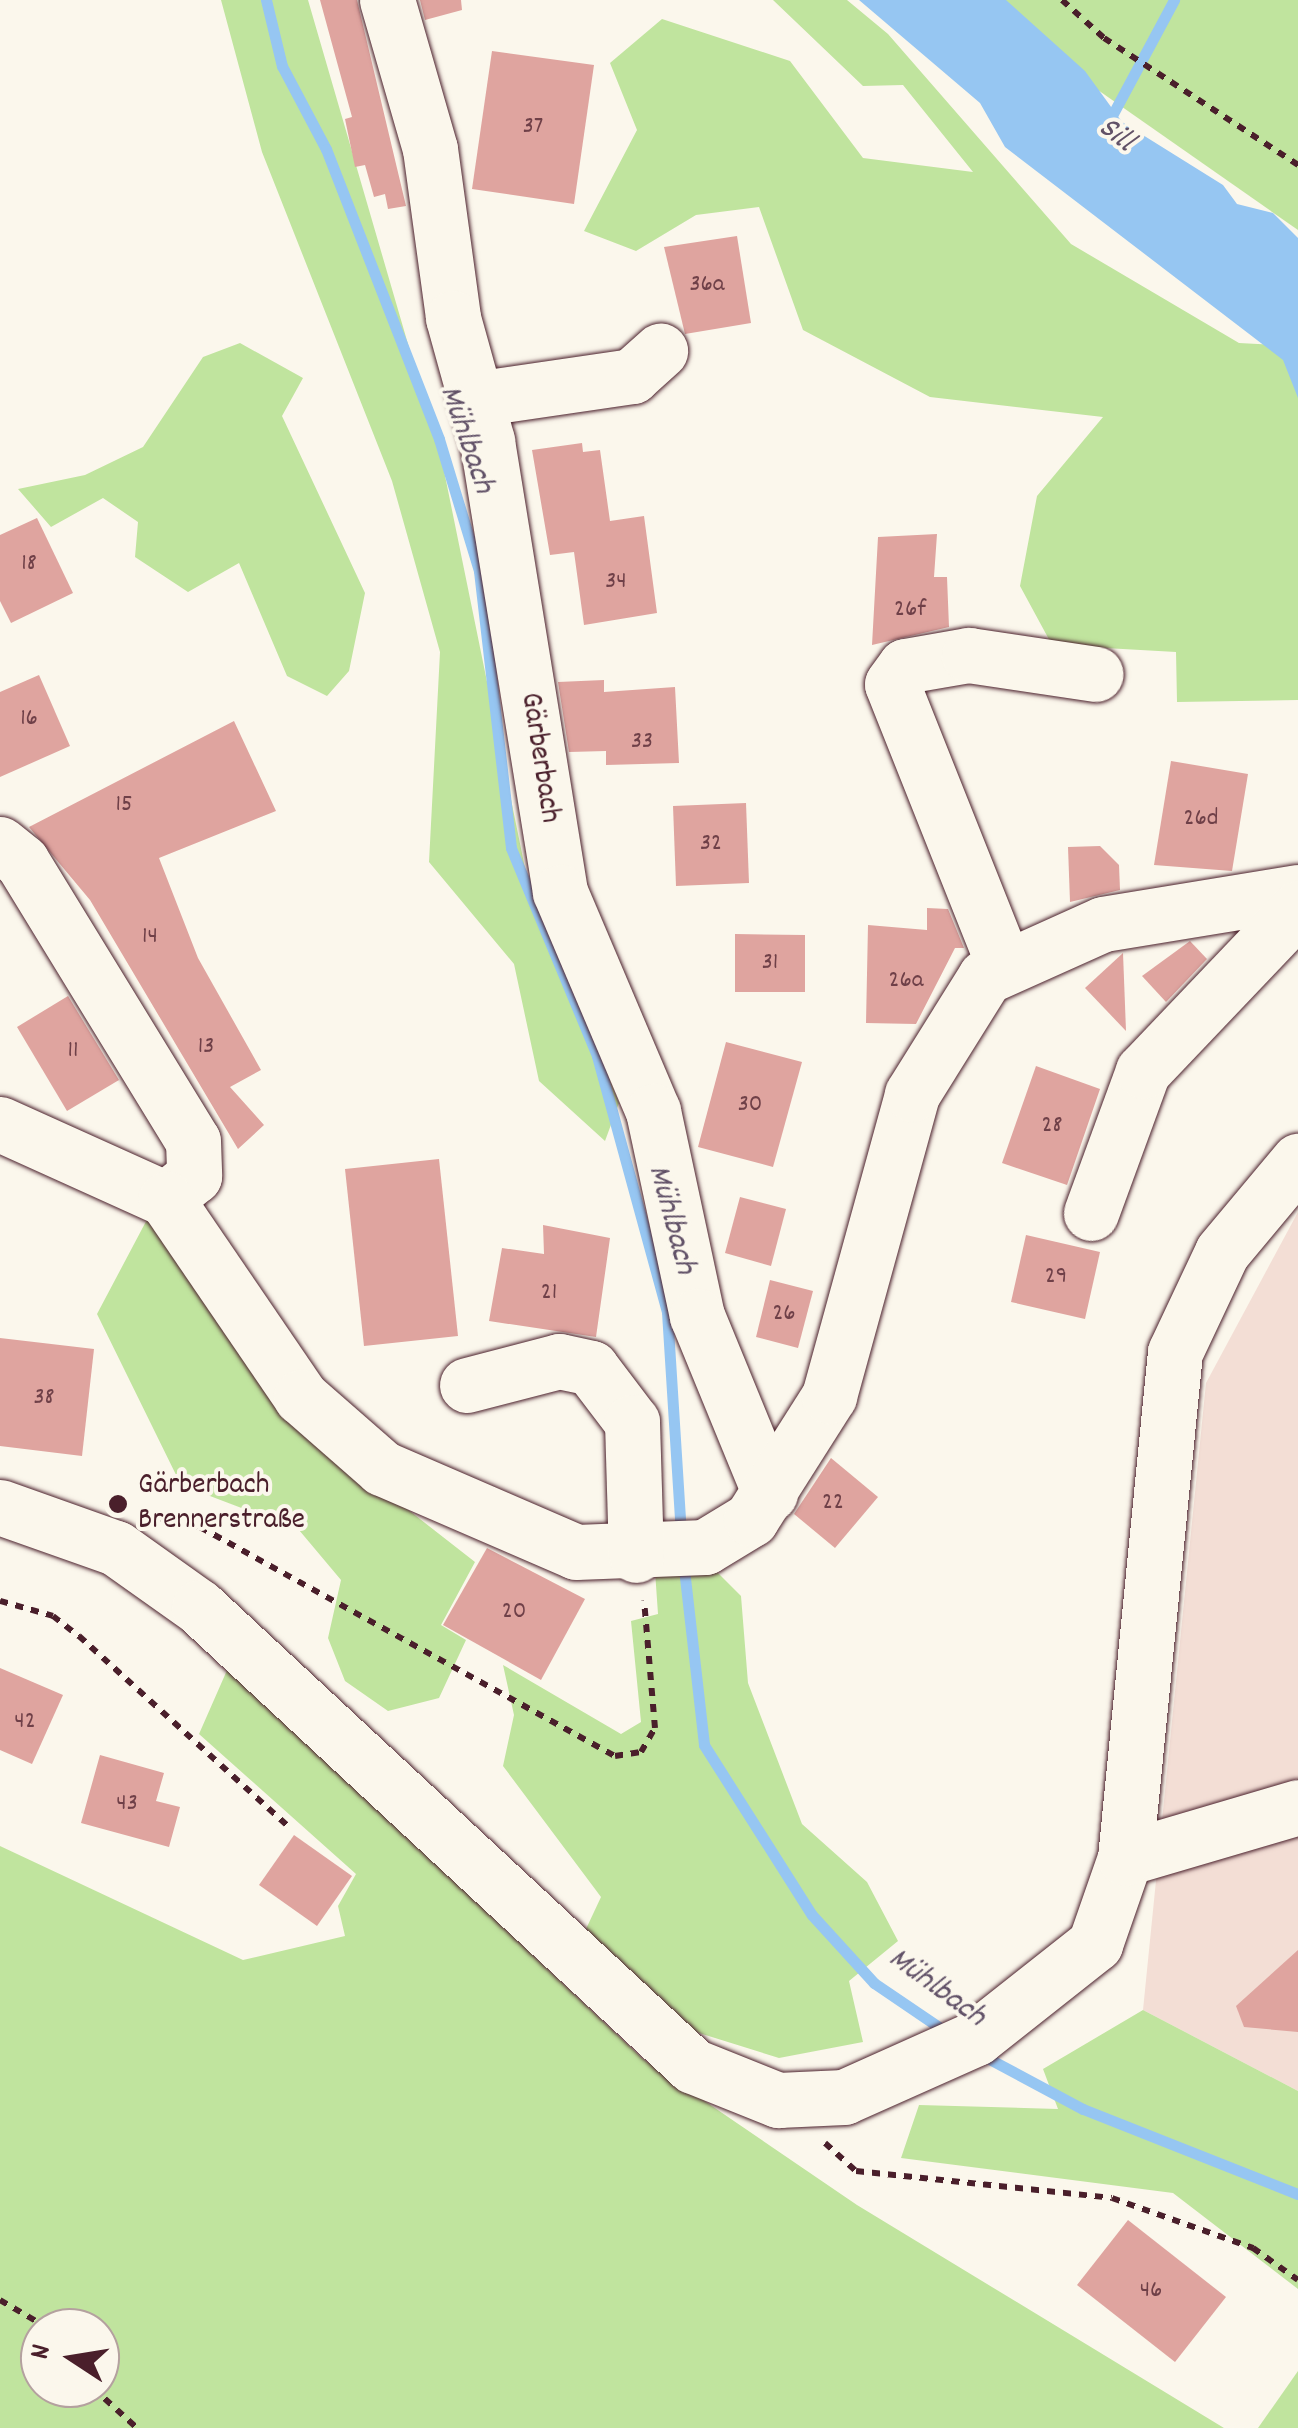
<!DOCTYPE html>
<meta charset="utf-8">
<style>
body{margin:0}
#map{position:relative;width:1298px;height:2428px;overflow:hidden;background:#fbf7ec;font-family:Dekko,sans-serif}
div>[style]{position:absolute}
.built>*{inset:0;background:#f3ded5}
.green>*{inset:0;background:#c0e49e}
.water>*{inset:0;background:#96c6f2}
.stream>*{height:11px;margin:-5.5px;padding:0 5.5px;transform-origin:5.5px;border-radius:5.5px;background:#96c6f2}
.building>*{inset:0;background:#dfa49f}
.path>*{height:6px;margin-top:-3px;transform-origin:0;background:repeating-linear-gradient(90deg,#4a1f2b 0 8px,transparent 0 16px)}
.roads{filter:drop-shadow(0 0 2px #4a1f2b) drop-shadow(0 0 2px #4a1f2b)}
.minor>*{height:55px;margin:-27.5px;padding:0 27.5px;transform-origin:27.5px;border-radius:27.5px;background:#fbf7ec}
.major>*{height:55px;margin:-27.5px;padding:0 27.5px;transform-origin:27.5px;border-radius:27.5px;background:#fbf7ec}
.dots>*{width:28px;height:28px;translate:-50% -50%;box-sizing:border-box;border:5px solid #fbf7ec;border-radius:50%}
span{translate:-50% -50%;white-space:nowrap;text-align:center;line-height:1.15;-webkit-text-stroke:8px #fbf7ec;paint-order:stroke}
.number-label{font-size:25px;color:#6f4048}
.number-label span{-webkit-text-stroke-width:0}
.street-label{font-size:30px;color:#4a1f2b}
.poi-label{font-size:30px;color:#4a1f2b}
.left{translate:0 -50%;text-align:left}
.water-label{font-size:32px;color:#615167;font-style:italic}
.north{position:absolute;left:20px;top:2308px;width:100px;height:100px;box-sizing:border-box;background:#fbf7ec;border:2px solid #b4a19f;border-radius:50%;rotate:282deg;font-size:28px;font-weight:700;line-height:40px;text-align:center;color:#4a1f2b}
.north::after{content:'';display:block;margin:auto;width:35px;height:45px;background:#4a1f2b;clip-path:polygon(50% 0,100% 100%,50% 72%,0 100%)}
</style>
<div id="map">
<div class="built">
<i style="clip-path:polygon(1298px 1212px,1298px 2091px,1143px 2010px,1206px 1383px)"></i>
</div>
<div class="green">
<i style="clip-path:polygon(221px 0,308px 0,442px 461px,526px 873px,619px 1103px,605px 1141px,539px 1081px,514px 964px,429px 862px,440px 652px,392px 481px,262px 152px)"></i>
<i style="clip-path:polygon(773px 0,847px 0,888px 34px,1071px 244px,1239px 343px,1298px 346px,1298px 700px,1177px 702px,1176px 652px,1052px 645px,1020px 586px,1037px 496px,1103px 417px,930px 397px,803px 330px,759px 207px,696px 215px,636px 251px,584px 231px,637px 130px,610px 63px,662px 19px,790px 61px,863px 158px,973px 172px,903px 85px,863px 86px)"></i>
<i style="clip-path:polygon(991px 0,1298px 0,1298px 230px,1075px 74px)"></i>
<i style="clip-path:polygon(240px 343px,303px 378px,282px 416px,365px 593px,349px 671px,327px 696px,287px 676px,239px 563px,188px 592px,135px 557px,138px 522px,103px 498px,51px 527px,18px 489px,85px 475px,143px 447px,203px 357px)"></i>
<i style="clip-path:polygon(151px 1212px,338px 1455px,475px 1562px,441px 1625px,466px 1640px,439px 1698px,388px 1711px,345px 1681px,328px 1638px,341px 1580px,299px 1530px,181px 1485px,97px 1314px)"></i>
<i style="clip-path:polygon(711px 1566px,741px 1596px,748px 1683px,802px 1824px,867px 1882px,898px 1941px,849px 1981px,863px 2042px,779px 2058px,683px 2028px,586px 1929px,601px 1897px,503px 1766px,514px 1715px,503px 1665px,621px 1734px,641px 1722px,631px 1621px,658px 1614px,655px 1571px)"></i>
<i style="clip-path:polygon(evenodd,228px 1668px,643px 2059px,857px 2205px,1224px 2428px,0 2428px,0 1846px,243px 1960px,345px 1936px,338px 1906px,356px 1874px,199px 1734px,228px 1668px,40px 2328px,100px 2328px,100px 2388px,40px 2388px,40px 2328px)"></i>
<i style="clip-path:polygon(1143px 2010px,1298px 2091px,1298px 2289px,1173px 2193px,901px 2158px,919px 2105px,1058px 2109px,1043px 2069px)"></i>
<i style="clip-path:polygon(1298px 2371px,1298px 2428px,1258px 2428px)"></i>
</div>
<div class="water">
<i style="clip-path:polygon(859px 0,1006px 0,1085px 71px,1122px 122px,1223px 185px,1237px 204px,1273px 213px,1298px 238px,1298px 398px,1283px 360px,1005px 147px,980px 103px)"></i>
</div>
<div class="stream">
<i style="left:266px;top:0;width:68px;rotate:76.4deg"></i>
<i style="left:282px;top:66px;width:94px;rotate:62.1deg"></i>
<i style="left:326px;top:149px;width:311px;rotate:68.7deg"></i>
<i style="left:439px;top:439px;width:138px;rotate:73.1deg"></i>
<i style="left:479px;top:571px;width:279px;rotate:83.4deg"></i>
<i style="left:511px;top:848px;width:225px;rotate:67.5deg"></i>
<i style="left:597px;top:1056px;width:265px;rotate:74.7deg"></i>
<i style="left:667px;top:1312px;width:220px;rotate:86.4deg"></i>
<i style="left:1108px;top:123px;width:140px;rotate:-61.8deg"></i>
<i style="left:683px;top:1560px;width:186px;rotate:83.5deg"></i>
<i style="left:704px;top:1745px;width:201px;rotate:57.6deg"></i>
<i style="left:812px;top:1915px;width:92px;rotate:47.6deg"></i>
<i style="left:874px;top:1983px;width:87px;rotate:34.2deg"></i>
<i style="left:978px;top:2053px;width:119px;rotate:28.1deg"></i>
<i style="left:1083px;top:2109px;width:231px;rotate:21.6deg"></i>
</div>
<div class="building">
<i style="clip-path:polygon(320px 0,357px 0,406px 206px,388px 209px,385px 194px,374px 197px,365px 165px,355px 167px,345px 119px,352px 117px)"></i>
<i style="clip-path:polygon(420px 0,461px 0,462px 10px,425px 20px)"></i>
<i style="clip-path:polygon(492px 51px,594px 65px,574px 204px,472px 189px)"></i>
<i style="clip-path:polygon(737px 236px,751px 323px,685px 334px,664px 247px)"></i>
<i style="clip-path:polygon(582px 443px,583px 452px,600px 450px,610px 521px,644px 516px,657px 613px,584px 625px,574px 552px,550px 555px,532px 450px)"></i>
<i style="clip-path:polygon(37px 518px,73px 593px,11px 623px,0 601px,0 535px)"></i>
<i style="clip-path:polygon(937px 534px,934px 577px,947px 577px,949px 627px,872px 645px,878px 537px)"></i>
<i style="clip-path:polygon(39px 675px,70px 746px,0 777px,0 692px)"></i>
<i style="clip-path:polygon(604px 680px,604px 692px,675px 687px,679px 763px,606px 765px,606px 751px,569px 752px,558px 682px)"></i>
<i style="clip-path:polygon(234px 721px,276px 811px,159px 858px,198px 958px,261px 1070px,230px 1087px,264px 1125px,238px 1149px,90px 900px,29px 827px)"></i>
<i style="clip-path:polygon(1171px 761px,1248px 774px,1232px 871px,1154px 865px)"></i>
<i style="clip-path:polygon(746px 803px,749px 883px,676px 886px,673px 806px)"></i>
<i style="clip-path:polygon(1100px 846px,1119px 865px,1120px 890px,1070px 902px,1068px 847px)"></i>
<i style="clip-path:polygon(927px 908px,948px 909px,964px 948px,955px 948px,916px 1024px,866px 1023px,868px 925px,927px 930px)"></i>
<i style="clip-path:polygon(735px 934px,805px 935px,805px 992px,735px 992px)"></i>
<i style="clip-path:polygon(1190px 941px,1207px 959px,1166px 1002px,1142px 976px)"></i>
<i style="clip-path:polygon(1123px 953px,1126px 1031px,1085px 988px)"></i>
<i style="clip-path:polygon(68px 996px,119px 1080px,67px 1111px,17px 1027px)"></i>
<i style="clip-path:polygon(726px 1042px,802px 1062px,773px 1167px,698px 1147px)"></i>
<i style="clip-path:polygon(1036px 1066px,1100px 1089px,1067px 1185px,1002px 1163px)"></i>
<i style="clip-path:polygon(439px 1159px,458px 1336px,364px 1346px,345px 1169px)"></i>
<i style="clip-path:polygon(740px 1197px,786px 1209px,771px 1266px,725px 1253px)"></i>
<i style="clip-path:polygon(543px 1225px,610px 1238px,596px 1337px,489px 1321px,502px 1248px,544px 1254px)"></i>
<i style="clip-path:polygon(1026px 1235px,1100px 1252px,1085px 1319px,1011px 1302px)"></i>
<i style="clip-path:polygon(770px 1280px,813px 1291px,798px 1348px,756px 1337px)"></i>
<i style="clip-path:polygon(0 1338px,94px 1349px,82px 1456px,0 1446px)"></i>
<i style="clip-path:polygon(831px 1458px,878px 1497px,835px 1548px,794px 1514px)"></i>
<i style="clip-path:polygon(487px 1548px,585px 1599px,541px 1680px,443px 1625px)"></i>
<i style="clip-path:polygon(0 1668px,63px 1695px,32px 1764px,0 1750px)"></i>
<i style="clip-path:polygon(100px 1755px,164px 1773px,156px 1801px,180px 1807px,169px 1847px,81px 1823px)"></i>
<i style="clip-path:polygon(294px 1835px,352px 1876px,317px 1926px,259px 1885px)"></i>
<i style="clip-path:polygon(1298px 1950px,1298px 2032px,1244px 2027px,1236px 2006px)"></i>
<i style="clip-path:polygon(1128px 2220px,1226px 2297px,1175px 2362px,1077px 2285px)"></i>
</div>
<div class="path">
<i style="left:1062px;top:0;width:57px;rotate:42.1deg"></i>
<i style="left:1104px;top:38px;width:232px;rotate:33.2deg"></i>
<i style="left:159px;top:1518px;width:42px;rotate:12.4deg"></i>
<i style="left:200px;top:1527px;width:474px;rotate:28.9deg"></i>
<i style="left:615px;top:1756px;width:26px;rotate:-9deg"></i>
<i style="left:641px;top:1752px;width:28px;rotate:-60deg"></i>
<i style="left:655px;top:1728px;width:128px;rotate:-94.9deg"></i>
<i style="left:0;top:1601px;width:55px;rotate:15.8deg"></i>
<i style="left:53px;top:1616px;width:33px;rotate:38deg"></i>
<i style="left:79px;top:1636px;width:282px;rotate:42.3deg"></i>
<i style="left:825px;top:2143px;width:42px;rotate:42.1deg"></i>
<i style="left:856px;top:2171px;width:257px;rotate:6deg"></i>
<i style="left:1112px;top:2198px;width:150px;rotate:19.5deg"></i>
<i style="left:1253px;top:2248px;width:55px;rotate:35.4deg"></i>
<i style="left:0;top:2300px;width:56px;rotate:30.3deg"></i>
<i style="left:93px;top:2388px;width:59px;rotate:42.3deg"></i>
</div>
<div class="roads">
<div class="minor">
<i style="left:387px;top:0;width:155px;rotate:73.9deg"></i>
<i style="left:430px;top:149px;width:171px;rotate:82.2deg"></i>
<i style="left:453px;top:318px;width:128px;rotate:74.5deg"></i>
<i style="left:487px;top:441px;width:457px;rotate:80.8deg"></i>
<i style="left:560px;top:892px;width:238px;rotate:67deg"></i>
<i style="left:653px;top:1111px;width:210px;rotate:77.9deg"></i>
<i style="left:697px;top:1316px;width:192px;rotate:67.7deg"></i>
<i style="left:475px;top:399px;width:159px;rotate:-8.3deg"></i>
<i style="left:632px;top:376px;width:38px;rotate:-42deg"></i>
<i style="left:0;top:844px;width:28px;rotate:39deg"></i>
<i style="left:22px;top:862px;width:327px;rotate:58.5deg"></i>
<i style="left:193px;top:1141px;width:35px;rotate:88deg"></i>
<i style="left:194px;top:1176px;width:36px;rotate:141deg"></i>
<i style="left:1003px;top:963px;width:300px;rotate:-111.7deg"></i>
<i style="left:892px;top:684px;width:22px;rotate:-54deg"></i>
<i style="left:905px;top:666px;width:65px;rotate:-9.8deg"></i>
<i style="left:969px;top:655px;width:128px;rotate:8.5deg"></i>
<i style="left:0;top:1124px;width:182px;rotate:24.3deg"></i>
<i style="left:166px;top:1199px;width:240px;rotate:55.7deg"></i>
<i style="left:301px;top:1397px;width:108px;rotate:41.2deg"></i>
<i style="left:382px;top:1468px;width:211px;rotate:23.4deg"></i>
<i style="left:576px;top:1552px;width:129px;rotate:-2.2deg"></i>
<i style="left:705px;top:1547px;width:54px;rotate:-31.3deg"></i>
<i style="left:751px;top:1519px;width:146px;rotate:-57.6deg"></i>
<i style="left:829px;top:1396px;width:313px;rotate:-74.6deg"></i>
<i style="left:912px;top:1094px;width:138px;rotate:-58deg"></i>
<i style="left:985px;top:977px;width:129px;rotate:-24.2deg"></i>
<i style="left:1103px;top:924px;width:198px;rotate:-9.3deg"></i>
<i style="left:1091px;top:1213px;width:151px;rotate:-69.9deg"></i>
<i style="left:1143px;top:1071px;width:225px;rotate:-46.4deg"></i>
<i style="left:467px;top:1385px;width:95px;rotate:-14.6deg"></i>
<i style="left:559px;top:1361px;width:33px;rotate:12deg"></i>
<i style="left:591px;top:1368px;width:68px;rotate:52.8deg"></i>
<i style="left:632px;top:1422px;width:133px;rotate:88.3deg"></i>
<i style="left:1125px;top:1858px;width:180px;rotate:-16.4deg"></i>
</div>
<div class="major">
<i style="left:0;top:1507px;width:123px;rotate:19.5deg"></i>
<i style="left:116px;top:1548px;width:102px;rotate:35.4deg"></i>
<i style="left:199px;top:1607px;width:674px;rotate:42.9deg"></i>
<i style="left:693px;top:2066px;width:92px;rotate:21.8deg"></i>
<i style="left:778px;top:2100px;width:66px;rotate:-2.6deg"></i>
<i style="left:844px;top:2097px;width:145px;rotate:-24.1deg"></i>
<i style="left:976px;top:2038px;width:152px;rotate:-38.3deg"></i>
<i style="left:1095px;top:1944px;width:91px;rotate:-70.8deg"></i>
<i style="left:1125px;top:1858px;width:508px;rotate:-84.36deg"></i>
<i style="left:1175px;top:1352px;width:110px;rotate:-64.8deg"></i>
<i style="left:1222px;top:1252px;width:119px;rotate:-50.1deg"></i>
</div>
</div>
<div class="dots">
<i style="left:118px;top:1504px;background:#4a1f2b"></i>
</div>
<div class="number-label">
<span style="left:533px;top:127px">37</span>
<span style="left:707px;top:285px">36a</span>
<span style="left:29px;top:564px">18</span>
<span style="left:616px;top:582px">34</span>
<span style="left:910px;top:610px">26f</span>
<span style="left:29px;top:719px">16</span>
<span style="left:642px;top:742px">33</span>
<span style="left:124px;top:805px">15</span>
<span style="left:1201px;top:819px">26d</span>
<span style="left:711px;top:844px">32</span>
<span style="left:150px;top:937px">14</span>
<span style="left:770px;top:963px">31</span>
<span style="left:906px;top:981px">26a</span>
<span style="left:206px;top:1047px">13</span>
<span style="left:73px;top:1051px">11</span>
<span style="left:750px;top:1105px">30</span>
<span style="left:1052px;top:1126px">28</span>
<span style="left:1056px;top:1277px">29</span>
<span style="left:549px;top:1293px">21</span>
<span style="left:784px;top:1314px">26</span>
<span style="left:44px;top:1398px">38</span>
<span style="left:833px;top:1503px">22</span>
<span style="left:514px;top:1612px">20</span>
<span style="left:25px;top:1722px">42</span>
<span style="left:127px;top:1804px">43</span>
<span style="left:1151px;top:2291px">46</span>
</div>
<div class="street-label">
<span style="left:538px;top:758px;rotate:81deg">Gärberbach</span>
</div>
<div class="poi-label">
<span class="left" style="left:138px;top:1504px">Gärberbach<br>Brennerstraße</span>
</div>
<div class="water-label">
<span style="left:1115px;top:136px;rotate:39deg">Sill</span>
<span style="left:465px;top:440px;rotate:71deg">Mühlbach</span>
<span style="left:670px;top:1220px;rotate:75deg">Mühlbach</span>
<span style="left:936px;top:1989px;rotate:36deg">Mühlbach</span>
</div>
<div class="north">N</div>
</div>
